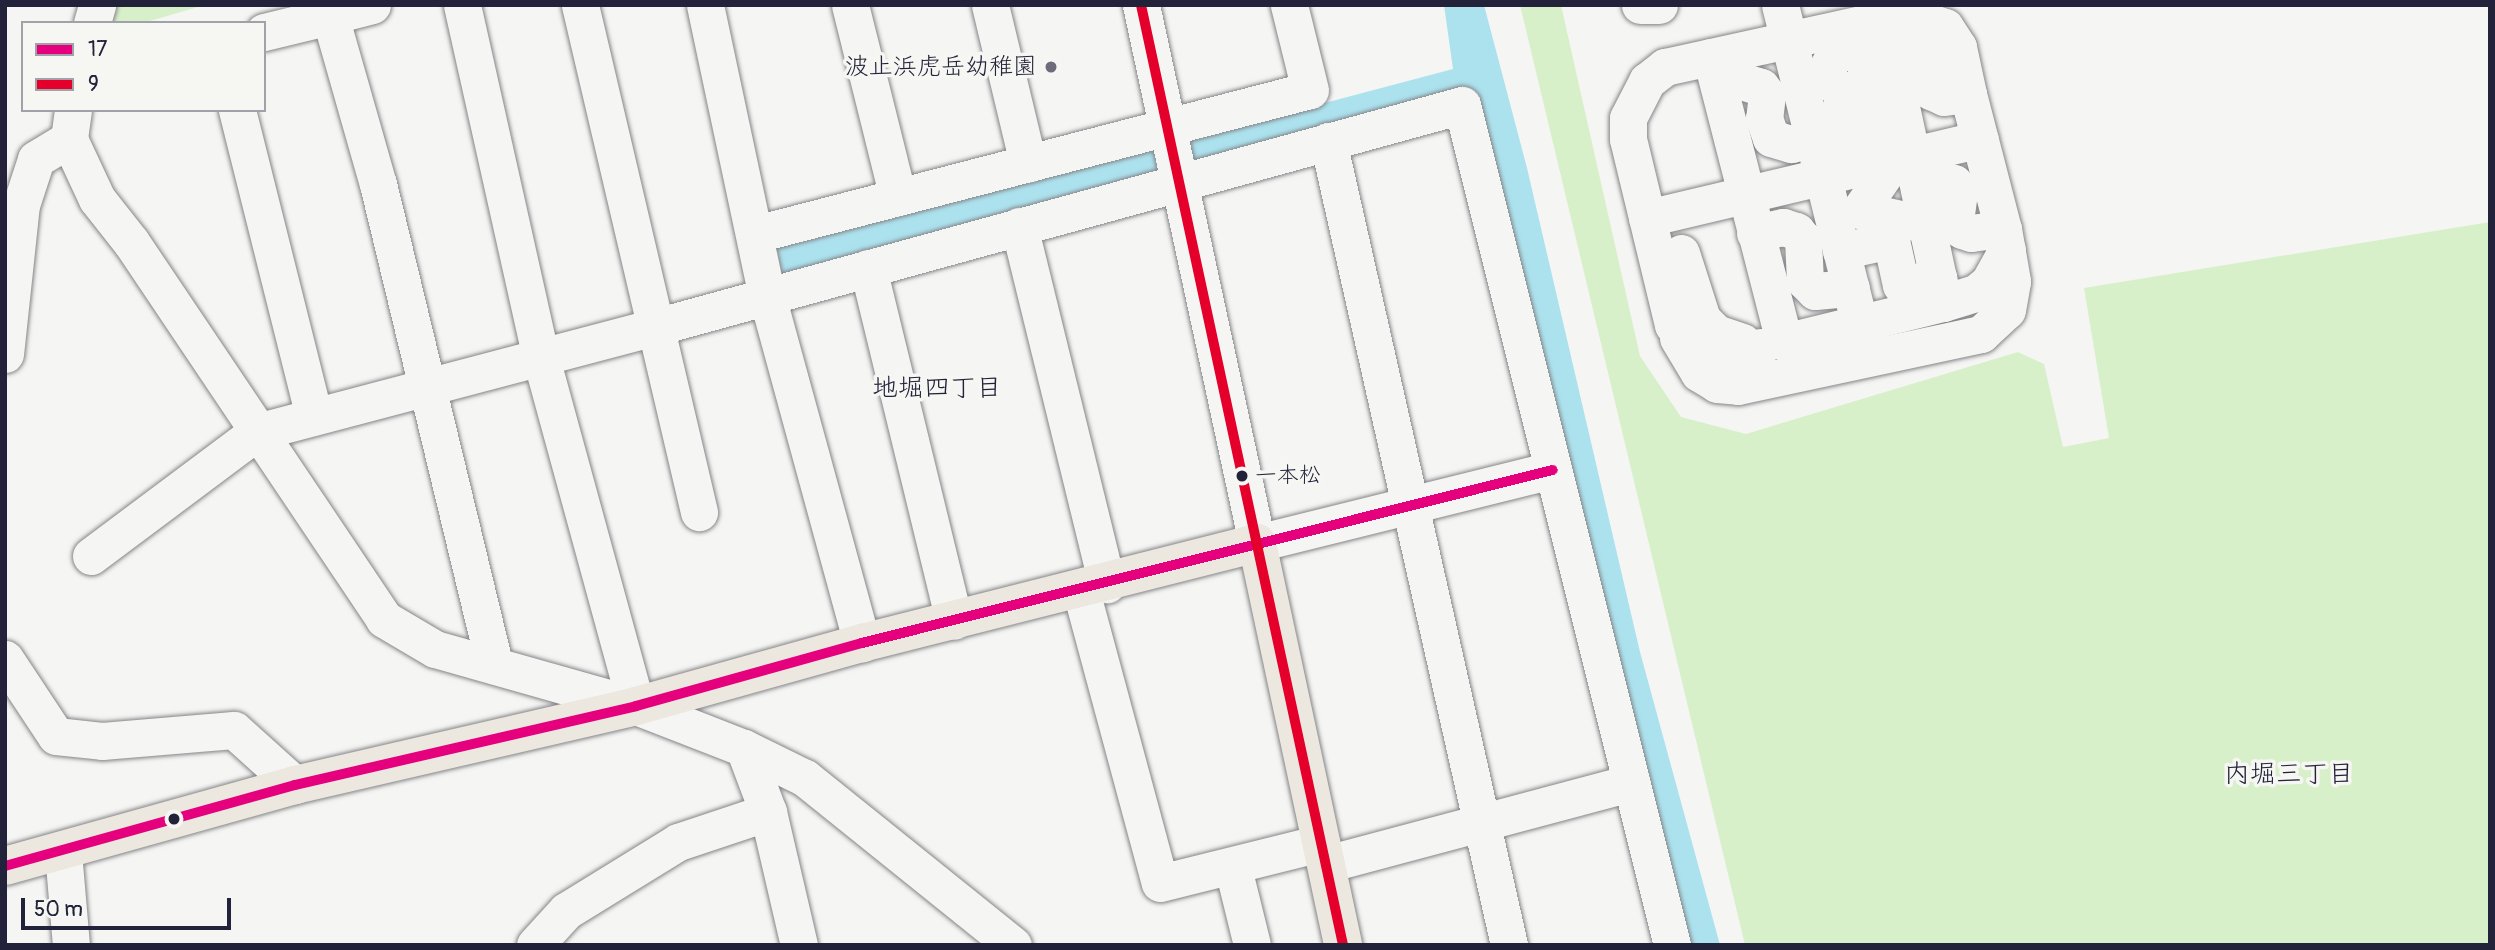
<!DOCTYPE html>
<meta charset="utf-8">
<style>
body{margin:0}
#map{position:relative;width:2495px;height:950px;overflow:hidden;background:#f5f5f3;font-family:Pangolin,"Klee One",sans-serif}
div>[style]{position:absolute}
.green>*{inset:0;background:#d8f0ca}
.water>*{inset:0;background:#ace2ee}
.roads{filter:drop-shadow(0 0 2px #858589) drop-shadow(0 0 2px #858589)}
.minor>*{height:37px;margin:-18.5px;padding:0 18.5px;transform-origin:18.5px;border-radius:18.5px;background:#f5f5f3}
.minor>.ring{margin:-18.5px;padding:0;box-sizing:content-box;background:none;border:37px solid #f5f5f3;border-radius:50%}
.major>*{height:38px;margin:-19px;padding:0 19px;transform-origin:19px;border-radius:19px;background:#ece8df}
.bus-1>*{height:10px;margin:-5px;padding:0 5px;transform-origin:5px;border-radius:5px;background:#e5007d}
.bus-2>*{height:10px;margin:-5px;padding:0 5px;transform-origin:5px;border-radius:5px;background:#e4002b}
.dots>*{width:19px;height:19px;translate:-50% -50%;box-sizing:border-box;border:4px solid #f6f6f2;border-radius:50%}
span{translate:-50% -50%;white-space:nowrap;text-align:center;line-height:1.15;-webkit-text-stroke:7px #f6f6f2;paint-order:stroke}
.bus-label{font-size:22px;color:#22223b}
.left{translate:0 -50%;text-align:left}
.poi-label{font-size:24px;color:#22223b}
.right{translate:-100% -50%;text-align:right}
.neighbourhood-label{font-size:26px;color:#22223b}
.frame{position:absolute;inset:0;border:7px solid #22223b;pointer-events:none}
.legend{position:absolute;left:21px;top:21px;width:245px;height:91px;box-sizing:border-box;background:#f6f6f2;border:2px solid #a1a1a9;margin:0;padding:9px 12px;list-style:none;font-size:21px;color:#22223b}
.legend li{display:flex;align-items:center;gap:14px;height:35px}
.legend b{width:35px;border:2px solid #a1a1a9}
.scale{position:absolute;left:21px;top:898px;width:210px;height:32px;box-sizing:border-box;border:4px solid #22223b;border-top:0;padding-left:9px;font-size:21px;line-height:24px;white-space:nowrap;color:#22223b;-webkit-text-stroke:5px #f6f6f2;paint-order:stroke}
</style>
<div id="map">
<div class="green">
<i style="clip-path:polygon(106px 5px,205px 5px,143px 23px,101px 23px)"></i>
<i style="clip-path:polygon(1520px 5px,1561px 5px,1640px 356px,1681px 417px,1746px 434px,2018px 352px,2044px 364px,2063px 447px,2109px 438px,2084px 288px,2490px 222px,2490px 945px,1745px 945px)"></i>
</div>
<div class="water">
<i style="clip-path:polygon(1444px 5px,1484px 5px,1527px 168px,1640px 652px,1720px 945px,1679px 945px,1462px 97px,782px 277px,777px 248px,1453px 69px)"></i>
</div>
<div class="roads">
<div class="minor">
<i style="left:372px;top:5px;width:43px;rotate:165.3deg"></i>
<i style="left:330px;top:16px;width:175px;rotate:74.1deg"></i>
<i style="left:378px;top:184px;width:495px;rotate:76.4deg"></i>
<i style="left:462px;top:5px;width:362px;rotate:77.4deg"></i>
<i style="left:541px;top:358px;width:361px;rotate:74.7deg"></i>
<i style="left:580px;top:5px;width:521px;rotate:76.79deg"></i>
<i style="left:705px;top:5px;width:298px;rotate:78deg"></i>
<i style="left:767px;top:296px;width:360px;rotate:74.7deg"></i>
<i style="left:850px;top:5px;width:198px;rotate:76deg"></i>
<i style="left:990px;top:5px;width:163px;rotate:76.5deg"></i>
<i style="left:1141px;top:5px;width:550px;rotate:77.83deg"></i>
<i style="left:1257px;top:543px;width:305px;rotate:-13.9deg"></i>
<i style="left:1640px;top:5px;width:19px"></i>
<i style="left:1780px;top:5px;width:327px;rotate:76deg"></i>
<i style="left:92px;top:23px;width:19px;rotate:-74deg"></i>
<i style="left:264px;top:32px;width:68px;rotate:-13.6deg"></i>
<i style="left:1890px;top:52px;width:34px;rotate:-5deg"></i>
<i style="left:1924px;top:49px;width:43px;rotate:80.5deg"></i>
<i style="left:1931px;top:91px;width:14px;rotate:25deg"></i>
<i style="left:1944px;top:97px;width:24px;rotate:-7deg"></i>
<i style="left:1968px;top:94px;width:139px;rotate:75.5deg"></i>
<i style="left:2003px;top:229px;width:32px;rotate:173deg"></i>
<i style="left:1971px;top:233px;width:9px;rotate:-162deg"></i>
<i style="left:1962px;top:230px;width:11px;rotate:-128deg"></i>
<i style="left:1955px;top:221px;width:30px;rotate:-82deg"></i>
<i style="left:1959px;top:191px;width:9px;rotate:-122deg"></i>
<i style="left:1954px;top:183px;width:12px;rotate:-166deg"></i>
<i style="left:1942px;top:180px;width:24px;rotate:165deg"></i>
<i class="ring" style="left:1828px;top:52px;width:1px;height:1px"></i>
<i style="left:1711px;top:57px;width:294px;rotate:75.6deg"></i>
<i style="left:1784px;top:342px;width:164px;rotate:-13.8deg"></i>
<i style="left:1943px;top:303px;width:25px;rotate:-101deg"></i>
<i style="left:1719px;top:86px;width:20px;rotate:-18deg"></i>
<i style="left:1738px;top:80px;width:24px;rotate:17deg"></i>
<i style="left:1761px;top:87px;width:10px;rotate:53deg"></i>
<i style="left:1767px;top:95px;width:23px;rotate:97deg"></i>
<i style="left:1764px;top:118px;width:21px;rotate:71deg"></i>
<i style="left:1771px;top:138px;width:21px;rotate:17deg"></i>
<i style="left:1791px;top:144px;width:23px;rotate:-13deg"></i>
<i class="ring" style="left:1837px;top:91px;width:-1px;height:-1px"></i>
<i style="left:73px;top:110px;width:29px;rotate:98deg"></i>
<i style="left:69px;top:139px;width:66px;rotate:65deg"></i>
<i style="left:97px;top:199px;width:55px;rotate:51.7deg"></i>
<i style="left:131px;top:242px;width:454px;rotate:56.1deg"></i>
<i style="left:384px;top:619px;width:59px;rotate:30.5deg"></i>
<i style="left:435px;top:649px;width:209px;rotate:15.8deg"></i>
<i style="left:636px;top:706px;width:116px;rotate:21.3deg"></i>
<i style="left:744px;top:748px;width:68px;rotate:26.2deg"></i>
<i style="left:805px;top:778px;width:267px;rotate:38.8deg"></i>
<i style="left:237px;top:110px;width:316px;rotate:75.9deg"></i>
<i style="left:1328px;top:141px;width:824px;rotate:77.31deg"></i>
<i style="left:1895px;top:159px;width:62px;rotate:124.5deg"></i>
<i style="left:1860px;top:210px;width:70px;rotate:12.4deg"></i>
<i style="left:1647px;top:218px;width:342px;rotate:-13.3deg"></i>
<i style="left:1019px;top:226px;width:369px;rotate:76.2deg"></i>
<i style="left:1755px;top:233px;width:29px;rotate:-12deg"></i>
<i style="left:1783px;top:227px;width:14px;rotate:17deg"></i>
<i style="left:1796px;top:231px;width:11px;rotate:49deg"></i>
<i style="left:1803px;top:239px;width:42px;rotate:87.3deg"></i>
<i style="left:1805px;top:281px;width:14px;rotate:45deg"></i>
<i style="left:1815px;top:291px;width:36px;rotate:-5deg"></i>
<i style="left:756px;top:234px;width:572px;rotate:-14.57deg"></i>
<i style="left:1310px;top:90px;width:88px;rotate:-103.9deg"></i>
<i style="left:1841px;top:251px;width:51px;rotate:-12.4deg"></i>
<i style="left:1891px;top:240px;width:46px;rotate:77.5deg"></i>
<i style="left:1901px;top:285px;width:38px;rotate:-11deg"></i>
<i style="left:1938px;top:278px;width:266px;rotate:-102.2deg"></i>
<i style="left:1681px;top:253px;width:69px;rotate:72.3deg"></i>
<i style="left:1702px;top:319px;width:20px;rotate:45deg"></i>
<i style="left:1716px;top:333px;width:28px;rotate:19deg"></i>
<i style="left:868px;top:268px;width:363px;rotate:76.3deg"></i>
<i style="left:1943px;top:303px;width:34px;rotate:-17deg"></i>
<i style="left:1976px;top:293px;width:17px;rotate:-40deg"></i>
<i style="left:1989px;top:282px;width:37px;rotate:-61deg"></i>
<i style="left:1678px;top:338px;width:41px;rotate:59deg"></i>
<i style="left:1699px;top:373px;width:21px;rotate:31deg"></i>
<i style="left:1717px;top:384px;width:21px;rotate:5deg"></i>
<i style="left:1738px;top:386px;width:249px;rotate:-12.1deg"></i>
<i style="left:1981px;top:334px;width:35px;rotate:-43deg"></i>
<i style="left:2007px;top:310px;width:29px;rotate:-80deg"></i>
<i style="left:2012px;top:281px;width:53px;rotate:-99.8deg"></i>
<i style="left:1761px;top:347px;width:43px;rotate:170.5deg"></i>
<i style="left:1719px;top:354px;width:22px;rotate:-164deg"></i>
<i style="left:1698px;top:348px;width:34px;rotate:-137deg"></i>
<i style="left:1673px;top:325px;width:191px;rotate:-103.6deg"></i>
<i style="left:1628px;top:139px;width:21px;rotate:-90deg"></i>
<i style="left:1628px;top:118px;width:42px;rotate:-62.8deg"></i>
<i style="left:1647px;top:81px;width:23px;rotate:-38deg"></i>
<i style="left:1665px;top:67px;width:247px;rotate:-12.4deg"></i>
<i style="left:1906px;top:14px;width:41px;rotate:18.4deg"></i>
<i style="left:1945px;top:27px;width:24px;rotate:57deg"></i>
<i style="left:1958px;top:47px;width:48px;rotate:78deg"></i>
<i style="left:5px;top:354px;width:150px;rotate:-83.9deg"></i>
<i style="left:21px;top:205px;width:48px;rotate:-71.9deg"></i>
<i style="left:36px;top:159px;width:39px;rotate:-31deg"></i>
<i style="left:91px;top:556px;width:207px;rotate:-36.8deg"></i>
<i style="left:257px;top:432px;width:408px;rotate:-14.8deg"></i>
<i style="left:652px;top:328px;width:840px;rotate:-15.39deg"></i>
<i style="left:1462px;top:105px;width:866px;rotate:75.96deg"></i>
<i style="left:1081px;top:591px;width:302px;rotate:74.9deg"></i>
<i style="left:1160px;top:883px;width:166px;rotate:-14deg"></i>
<i style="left:5px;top:659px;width:92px;rotate:56.5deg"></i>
<i style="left:56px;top:736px;width:46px;rotate:6.2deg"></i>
<i style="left:102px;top:741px;width:132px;rotate:-4.8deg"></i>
<i style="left:234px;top:730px;width:82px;rotate:42deg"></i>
<i style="left:744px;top:748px;width:68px;rotate:69.4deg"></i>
<i style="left:768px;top:812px;width:137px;rotate:76.9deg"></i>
<i style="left:63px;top:852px;width:93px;rotate:85.1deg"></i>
<i style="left:1326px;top:864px;width:316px;rotate:-14.9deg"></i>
<i style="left:1233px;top:868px;width:79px;rotate:76.1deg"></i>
<i style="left:535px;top:945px;width:46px;rotate:-47.6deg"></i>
<i style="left:566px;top:911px;width:132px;rotate:-31.6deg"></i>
<i style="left:678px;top:842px;width:95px;rotate:-18.4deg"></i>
</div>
<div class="major">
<i style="left:5px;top:866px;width:301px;rotate:-15.6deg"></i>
<i style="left:295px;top:785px;width:350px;rotate:-13deg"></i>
<i style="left:636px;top:706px;width:235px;rotate:-15.6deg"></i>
<i style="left:862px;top:643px;width:407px;rotate:-14.2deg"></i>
<i style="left:1257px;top:543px;width:411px;rotate:77.9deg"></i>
</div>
</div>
<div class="bus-1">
<i style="left:5px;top:866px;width:301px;rotate:-15.6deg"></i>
<i style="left:295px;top:785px;width:350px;rotate:-13deg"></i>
<i style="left:636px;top:706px;width:235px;rotate:-15.6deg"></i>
<i style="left:862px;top:643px;width:712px;rotate:-14.06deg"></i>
</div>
<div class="bus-2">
<i style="left:1141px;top:5px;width:961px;rotate:77.87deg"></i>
</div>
<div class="dots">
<i style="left:1051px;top:67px;background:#6c6c7b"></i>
<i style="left:1242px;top:476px;background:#22223b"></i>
<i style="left:174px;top:819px;background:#22223b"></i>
</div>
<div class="bus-label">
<span class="left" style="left:1255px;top:476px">一本松</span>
</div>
<div class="poi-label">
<span class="right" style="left:1037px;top:67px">波止浜虎岳幼稚園</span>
</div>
<div class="neighbourhood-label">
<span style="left:937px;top:389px">地堀四丁目</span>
<span style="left:2289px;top:775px">内堀三丁目</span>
</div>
<div class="frame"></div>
<ul class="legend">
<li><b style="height:9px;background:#e5007d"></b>17</li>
<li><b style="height:9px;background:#e4002b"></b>9</li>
</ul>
<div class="scale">50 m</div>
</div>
